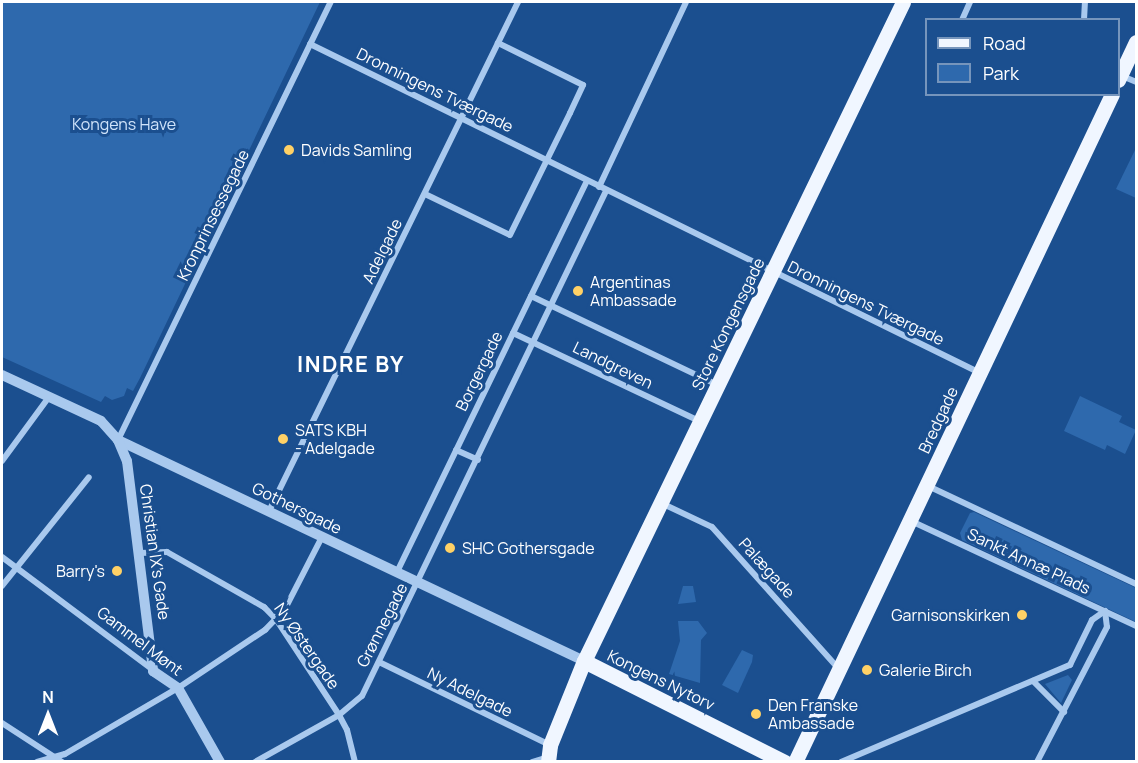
<!DOCTYPE html>
<meta charset="utf-8">
<style>
body{margin:0}
#map{position:relative;width:1138px;height:763px;overflow:hidden;background:#1b4f8f;font-family:Manrope,sans-serif}
div>[style]{position:absolute}
.green>*{inset:0;background:#2e69ad}
.minor>*{height:6px;margin:-3px;padding:0 3px;transform-origin:3px;border-radius:3px;background:#a9c9ee}
.tertiary>*{height:10px;margin:-5px;padding:0 5px;transform-origin:5px;border-radius:5px;background:#a9c9ee}
.primary>*{height:15px;margin:-7.5px;padding:0 7.5px;transform-origin:7.5px;border-radius:7.5px;background:#f0f6ff}
.dots>*{width:16px;height:16px;translate:-50% -50%;box-sizing:border-box;border:3px solid #1b4f8f;border-radius:50%}
span{translate:-50% -50%;white-space:nowrap;text-align:center;line-height:1.15;-webkit-text-stroke:6px #1b4f8f;paint-order:stroke}
.street-label{font-size:16px;color:#fff}
.park-label{font-size:16px;color:#cfe3fa}
.poi-label{font-size:16px;color:#fff}
.left{translate:0 -50%;text-align:left}
.right{translate:-100% -50%;text-align:right}
.district-label{font-size:22px;color:#fff;font-weight:700;letter-spacing:1.5px}
.frame{position:absolute;inset:0;border:3px solid #fff;pointer-events:none}
.legend{position:absolute;left:925px;top:18px;width:195px;height:78px;box-sizing:border-box;background:#1b4f8f;border:2px solid #7695bc;margin:0;padding:8px 10px;list-style:none;font-size:18px;color:#fff}
.legend li{display:flex;align-items:center;gap:12px;height:30px}
.legend b{width:30px;border:2px solid #7695bc}
.north{position:absolute;left:18px;top:685px;width:60px;height:60px;-webkit-text-stroke:4px #1b4f8f;paint-order:stroke;rotate:0deg;font-size:16px;font-weight:700;line-height:24px;text-align:center;color:#fff}
.north::after{content:'';display:block;margin:auto;width:21px;height:27px;background:#fff;clip-path:polygon(50% 0,100% 100%,50% 72%,0 100%)}
</style>
<div id="map">
<div class="green">
<i style="clip-path:polygon(2px 2px,320px 2px,140px 378px,133px 391px,127px 388px,124px 396px,112px 400px,105px 396px,101px 402px,2px 357px)"></i>
<i style="clip-path:polygon(1136px 148px,1136px 198px,1116px 189px)"></i>
<i style="clip-path:polygon(1080px 396px,1122px 416px,1119px 422px,1136px 430px,1125px 454px,1107px 445px,1105px 450px,1064px 431px)"></i>
<i style="clip-path:polygon(974px 512px,1136px 588px,1136px 622px,962px 540px,960px 533px,970px 513px)"></i>
<i style="clip-path:polygon(683px 586px,693px 586px,696px 602px,678px 604px)"></i>
<i style="clip-path:polygon(678px 621px,698px 621px,707px 633px,701px 640px,700px 683px,669px 674px,680px 641px)"></i>
<i style="clip-path:polygon(742px 650px,753px 655px,752px 662px,738px 693px,722px 685px)"></i>
<i style="clip-path:polygon(1068px 675px,1072px 680px,1061px 703px,1045px 684px)"></i>
</div>
<div class="minor">
<i style="left:962px;top:20px;width:20px;rotate:-66deg"></i>
<i style="left:1084px;top:20px;width:18px;rotate:-87deg"></i>
<i style="left:310px;top:44px;width:746px;rotate:26.15deg"></i>
<i style="left:1122px;top:76px;width:15px;rotate:23deg"></i>
<i style="left:599px;top:187px;width:204px;rotate:-64.8deg"></i>
<i style="left:425px;top:194px;width:94px;rotate:25.8deg"></i>
<i style="left:510px;top:235px;width:136px;rotate:-63.8deg"></i>
<i style="left:570px;top:113px;width:31px;rotate:-65deg"></i>
<i style="left:583px;top:85px;width:95px;rotate:-153.7deg"></i>
<i style="left:531px;top:296px;width:207px;rotate:25.5deg"></i>
<i style="left:513px;top:333px;width:206px;rotate:25.3deg"></i>
<i style="left:118px;top:440px;width:487px;rotate:-64.1deg"></i>
<i style="left:456px;top:450px;width:24px;rotate:24deg"></i>
<i style="left:2px;top:461px;width:79px;rotate:-53.7deg"></i>
<i style="left:928px;top:486px;width:230px;rotate:25.2deg"></i>
<i style="left:661px;top:503px;width:56px;rotate:25.2deg"></i>
<i style="left:712px;top:527px;width:191px;rotate:48.2deg"></i>
<i style="left:269px;top:511px;width:567px;rotate:-63.93deg"></i>
<i style="left:911px;top:521px;width:248px;rotate:25deg"></i>
<i style="left:140px;top:553px;width:27px;rotate:-2deg"></i>
<i style="left:167px;top:552px;width:112px;rotate:29.6deg"></i>
<i style="left:264px;top:607px;width:17px;rotate:45deg"></i>
<i style="left:276px;top:619px;width:115px;rotate:56.7deg"></i>
<i style="left:339px;top:715px;width:17px;rotate:62deg"></i>
<i style="left:347px;top:730px;width:33px;rotate:76deg"></i>
<i style="left:2px;top:557px;width:189px;rotate:36.8deg"></i>
<i style="left:397px;top:572px;width:435px;rotate:-64.1deg"></i>
<i style="left:2px;top:586px;width:139px;rotate:-51.4deg"></i>
<i style="left:379px;top:662px;width:190px;rotate:25.9deg"></i>
<i style="left:1033px;top:681px;width:44px;rotate:45deg"></i>
<i style="left:2px;top:723px;width:72px;rotate:33deg"></i>
<i style="left:37px;top:762px;width:29px;rotate:-16deg"></i>
<i style="left:65px;top:754px;width:131px;rotate:-30.3deg"></i>
<i style="left:178px;top:688px;width:105px;rotate:-33.7deg"></i>
<i style="left:265px;top:630px;width:29px;rotate:-46deg"></i>
<i style="left:285px;top:609px;width:81px;rotate:-62.8deg"></i>
<i style="left:255px;top:762px;width:96px;rotate:-29.2deg"></i>
<i style="left:339px;top:715px;width:30px;rotate:-40deg"></i>
<i style="left:362px;top:696px;width:561px;rotate:-64.21deg"></i>
<i style="left:532px;top:762px;width:17px;rotate:-17deg"></i>
<i style="left:841px;top:762px;width:249px;rotate:-23deg"></i>
<i style="left:1070px;top:665px;width:50px;rotate:-63.9deg"></i>
<i style="left:1092px;top:620px;width:16px;rotate:-35deg"></i>
<i style="left:1105px;top:611px;width:16px;rotate:83deg"></i>
<i style="left:1107px;top:627px;width:152px;rotate:117.4deg"></i>
</div>
<div class="tertiary">
<i style="left:2px;top:375px;width:109px;rotate:24.9deg"></i>
<i style="left:101px;top:421px;width:25px;rotate:48deg"></i>
<i style="left:118px;top:440px;width:516px;rotate:25.37deg"></i>
<i style="left:118px;top:440px;width:23px;rotate:67deg"></i>
<i style="left:127px;top:461px;width:212px;rotate:82.9deg"></i>
<i style="left:153px;top:671px;width:30px;rotate:34deg"></i>
<i style="left:178px;top:688px;width:85px;rotate:60.4deg"></i>
</div>
<div class="primary">
<i style="left:1118px;top:80px;width:42px;rotate:-64.7deg"></i>
<i style="left:584px;top:661px;width:225px;rotate:26.7deg"></i>
<i style="left:548px;top:762px;width:17px;rotate:-83deg"></i>
<i style="left:550px;top:745px;width:91px;rotate:-68deg"></i>
<i style="left:584px;top:661px;width:732px;rotate:-64.17deg"></i>
<i style="left:795px;top:762px;width:739px;rotate:-64.61deg"></i>
</div>
<div class="dots">
<i style="left:289px;top:150px;background:#ffd166"></i>
<i style="left:578px;top:291px;background:#ffd166"></i>
<i style="left:283px;top:439px;background:#ffd166"></i>
<i style="left:450px;top:548px;background:#ffd166"></i>
<i style="left:117px;top:571px;background:#ffd166"></i>
<i style="left:1022px;top:615px;background:#ffd166"></i>
<i style="left:867px;top:670px;background:#ffd166"></i>
<i style="left:756px;top:714px;background:#ffd166"></i>
</div>
<div class="street-label">
<span style="left:435px;top:90px;rotate:26deg">Dronningens Tværgade</span>
<span style="left:213px;top:215px;rotate:-64deg">Kronprinsessegade</span>
<span style="left:382px;top:251px;rotate:-64deg">Adelgade</span>
<span style="left:866px;top:303px;rotate:26deg">Dronningens Tværgade</span>
<span style="left:728px;top:324px;rotate:-64deg">Store Kongensgade</span>
<span style="left:613px;top:365px;rotate:26deg">Landgreven</span>
<span style="left:479px;top:371px;rotate:-64deg">Borgergade</span>
<span style="left:938px;top:420px;rotate:-65deg">Bredgade</span>
<span style="left:297px;top:508px;rotate:26deg">Gothersgade</span>
<span style="left:155px;top:552px;rotate:82deg">Christian IX's Gade</span>
<span style="left:1029px;top:561px;rotate:25deg">Sankt Annæ Plads</span>
<span style="left:767px;top:568px;rotate:48deg">Palægade</span>
<span style="left:382px;top:625px;rotate:-63deg">Grønnegade</span>
<span style="left:140px;top:641px;rotate:37deg">Gammel Mønt</span>
<span style="left:307px;top:646px;rotate:55deg">Ny Østergade</span>
<span style="left:661px;top:680px;rotate:26deg">Kongens Nytorv</span>
<span style="left:470px;top:692px;rotate:26deg">Ny Adelgade</span>
</div>
<div class="park-label">
<span style="left:124px;top:124px">Kongens Have</span>
</div>
<div class="poi-label">
<span class="left" style="left:301px;top:150px">Davids Samling</span>
<span class="left" style="left:590px;top:291px">Argentinas<br>Ambassade</span>
<span class="left" style="left:295px;top:439px">SATS KBH<br>- Adelgade</span>
<span class="left" style="left:462px;top:548px">SHC Gothersgade</span>
<span class="right" style="left:105px;top:571px">Barry's</span>
<span class="right" style="left:1010px;top:615px">Garnisonskirken</span>
<span class="left" style="left:879px;top:670px">Galerie Birch</span>
<span class="left" style="left:768px;top:714px">Den Franske<br>Ambassade</span>
</div>
<div class="district-label">
<span style="left:351px;top:365px">INDRE BY</span>
</div>
<div class="frame"></div>
<ul class="legend">
<li><b style="height:8px;background:#f0f6ff"></b>Road</li>
<li><b style="height:16px;background:#2e69ad"></b>Park</li>
</ul>
<div class="north">N</div>
</div>
